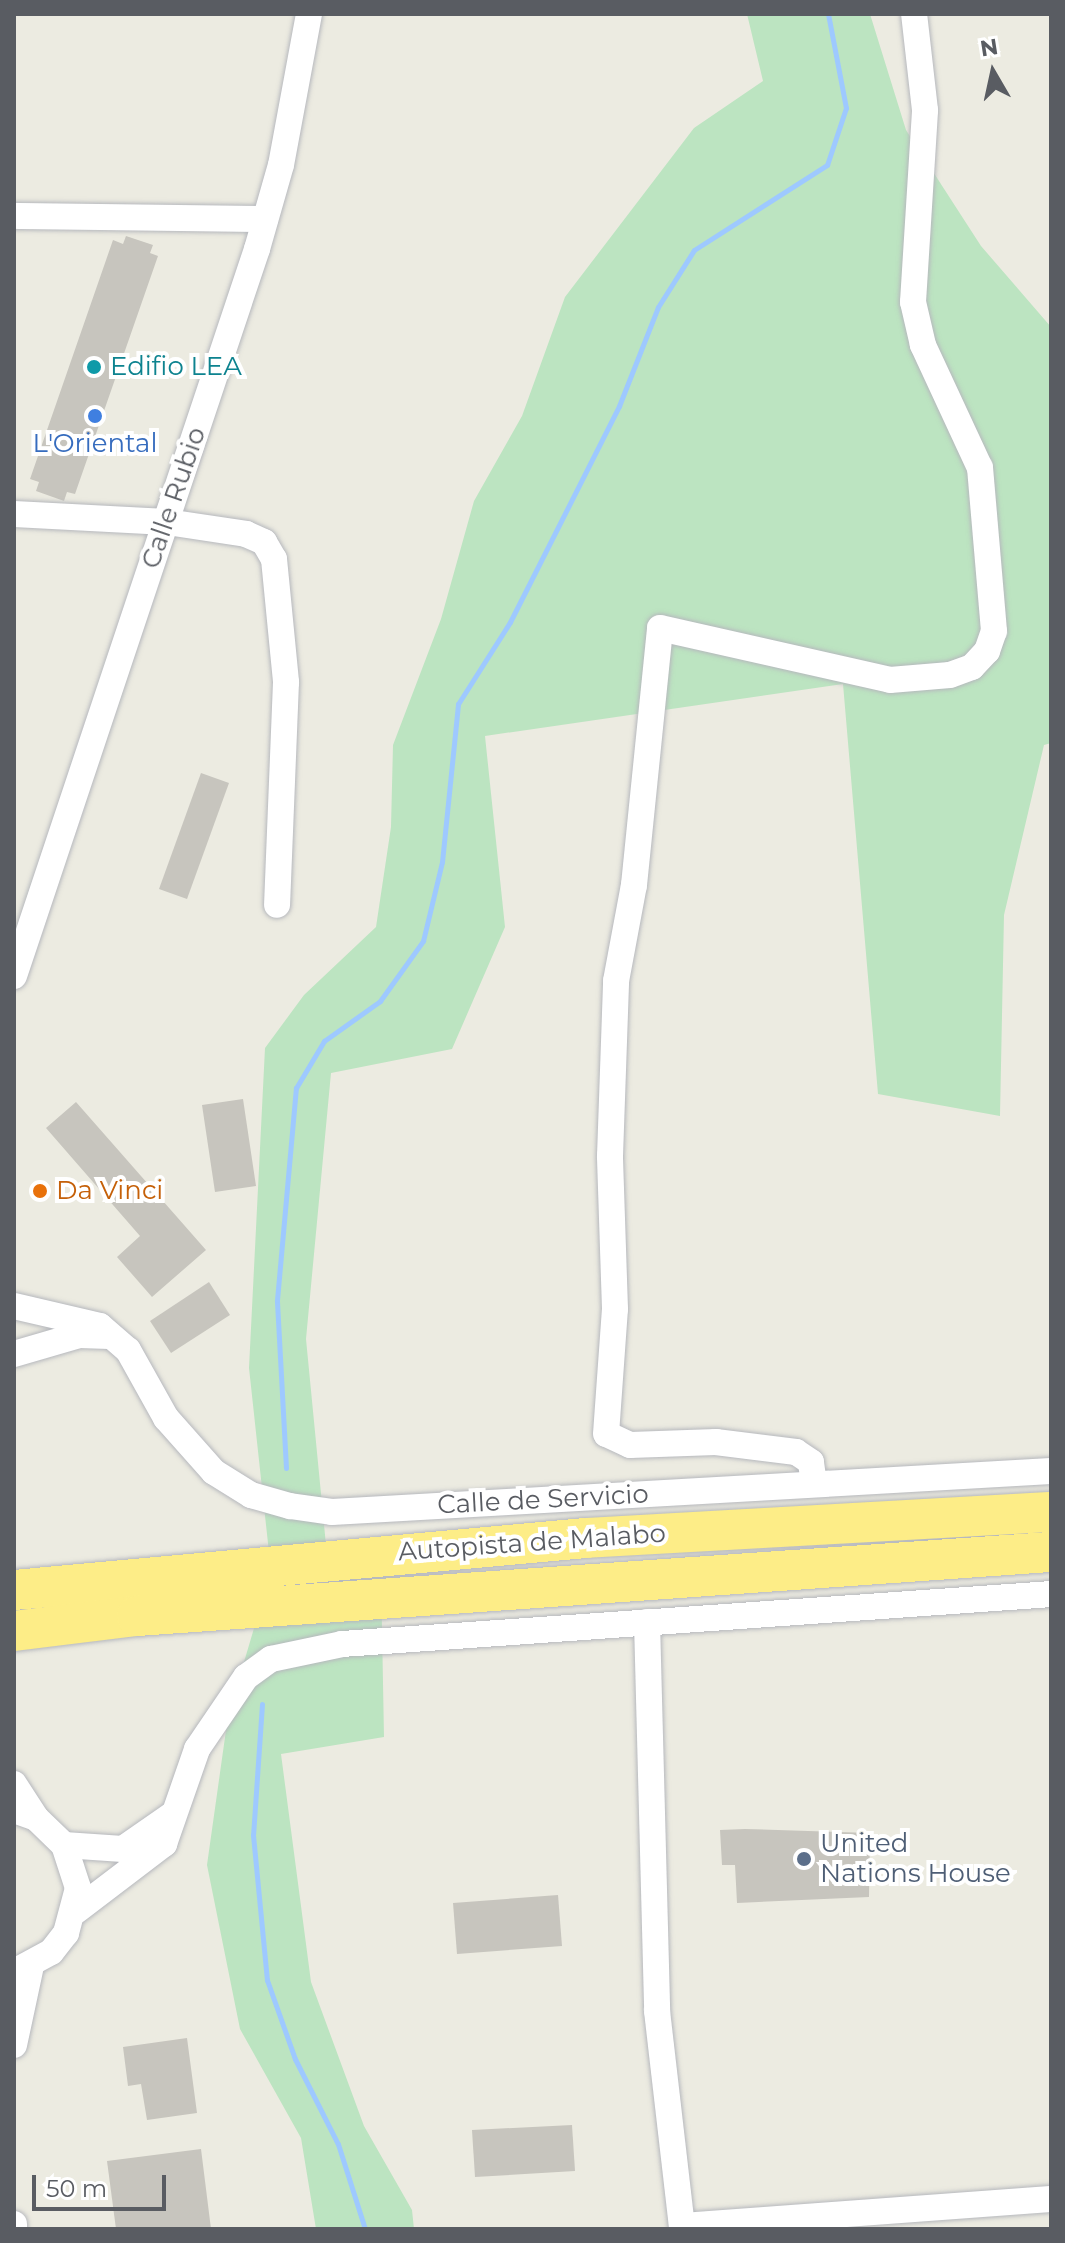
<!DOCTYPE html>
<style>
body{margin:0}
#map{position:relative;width:1065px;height:2243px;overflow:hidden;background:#ecebe1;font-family:Montserrat,sans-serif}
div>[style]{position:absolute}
.green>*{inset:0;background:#bce4c1}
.stream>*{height:5px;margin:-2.5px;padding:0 2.5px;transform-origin:2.5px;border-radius:2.5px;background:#9ec9ff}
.building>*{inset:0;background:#c7c5be}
.roads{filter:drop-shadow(0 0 2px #b6b8bd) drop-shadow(0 0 2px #b6b8bd)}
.minor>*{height:26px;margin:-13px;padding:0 13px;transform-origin:13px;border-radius:13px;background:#fff}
.highway>*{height:40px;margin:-20px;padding:0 20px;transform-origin:20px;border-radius:20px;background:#fded87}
.dots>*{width:22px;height:22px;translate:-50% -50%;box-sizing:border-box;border:4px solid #fff;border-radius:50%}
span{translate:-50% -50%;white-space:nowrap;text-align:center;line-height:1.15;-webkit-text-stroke:8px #fff;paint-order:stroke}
.culture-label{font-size:26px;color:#0d838f}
.left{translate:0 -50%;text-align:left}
.shop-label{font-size:26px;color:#366cbe}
.street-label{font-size:26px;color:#595c62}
.food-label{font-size:26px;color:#c56008}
.service-label{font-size:26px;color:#4e5e75}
.frame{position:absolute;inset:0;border:16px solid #595c62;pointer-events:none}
.north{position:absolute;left:953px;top:32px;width:80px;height:80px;-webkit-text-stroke:6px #fff;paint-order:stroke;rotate:351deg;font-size:22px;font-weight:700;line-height:32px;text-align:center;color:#595c62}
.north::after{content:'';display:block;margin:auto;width:28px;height:36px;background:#595c62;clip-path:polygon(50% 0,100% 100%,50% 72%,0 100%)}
.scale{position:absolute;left:32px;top:2175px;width:134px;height:36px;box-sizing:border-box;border:4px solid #595c62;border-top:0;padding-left:10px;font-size:24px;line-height:28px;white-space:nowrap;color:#595c62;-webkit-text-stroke:6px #fff;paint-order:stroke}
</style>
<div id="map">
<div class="green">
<i style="clip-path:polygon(747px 14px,870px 14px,906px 130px,981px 246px,1051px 327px,1051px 743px,1044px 745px,1004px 915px,1000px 1116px,878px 1094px,843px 684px,485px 736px,505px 927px,452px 1049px,331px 1073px,306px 1339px,329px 1576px,381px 1574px,384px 1737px,281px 1754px,311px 1982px,364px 2126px,412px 2210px,414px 2229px,316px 2229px,301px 2138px,240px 2029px,207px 1865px,228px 1716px,271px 1571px,249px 1368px,265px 1048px,304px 995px,376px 927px,391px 827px,393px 745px,441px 619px,474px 501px,522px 416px,565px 297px,694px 128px,763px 81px)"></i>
</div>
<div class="stream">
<i style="left:286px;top:1468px;width:168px;rotate:-93.1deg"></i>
<i style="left:277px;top:1300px;width:213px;rotate:-84.9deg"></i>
<i style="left:296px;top:1088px;width:55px;rotate:-59.2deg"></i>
<i style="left:324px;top:1041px;width:69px;rotate:-35.5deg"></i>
<i style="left:380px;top:1001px;width:74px;rotate:-54.4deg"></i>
<i style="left:423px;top:941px;width:81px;rotate:-76.5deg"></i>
<i style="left:442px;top:862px;width:159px;rotate:-84.2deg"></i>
<i style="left:458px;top:704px;width:97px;rotate:-57.6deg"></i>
<i style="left:510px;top:622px;width:242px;rotate:-63.2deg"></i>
<i style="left:619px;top:406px;width:106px;rotate:-68.5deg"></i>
<i style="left:658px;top:307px;width:67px;rotate:-57.7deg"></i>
<i style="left:694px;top:250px;width:158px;rotate:-32.6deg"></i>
<i style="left:827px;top:165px;width:60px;rotate:-71.6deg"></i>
<i style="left:846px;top:108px;width:96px;rotate:-100.8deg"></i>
<i style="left:262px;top:1704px;width:131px;rotate:93.9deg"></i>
<i style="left:253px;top:1835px;width:146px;rotate:84.5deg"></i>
<i style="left:267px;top:1980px;width:84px;rotate:70.5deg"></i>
<i style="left:295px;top:2059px;width:95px;rotate:63.2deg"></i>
<i style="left:338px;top:2144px;width:89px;rotate:72.4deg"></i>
</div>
<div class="building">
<i style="clip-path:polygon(126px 236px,153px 245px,150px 253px,158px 256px,75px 494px,67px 492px,64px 501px,36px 491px,39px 482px,30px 479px,113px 240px,123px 244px)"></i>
<i style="clip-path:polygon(201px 773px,229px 783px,187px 899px,159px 889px)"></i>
<i style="clip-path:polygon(243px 1099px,256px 1186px,215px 1192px,202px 1105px)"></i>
<i style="clip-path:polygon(76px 1102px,206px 1250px,152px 1297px,117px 1257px,140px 1236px,46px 1128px)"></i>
<i style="clip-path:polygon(209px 1282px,230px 1315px,171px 1353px,150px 1321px)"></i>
<i style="clip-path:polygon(745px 1829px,870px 1833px,869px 1897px,737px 1903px,735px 1865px,722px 1865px,720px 1830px)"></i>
<i style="clip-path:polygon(558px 1895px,562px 1946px,457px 1954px,453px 1903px)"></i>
<i style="clip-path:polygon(187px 2038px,197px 2113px,147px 2120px,141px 2084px,128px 2086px,123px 2047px)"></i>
<i style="clip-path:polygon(572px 2125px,575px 2171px,475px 2177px,472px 2130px)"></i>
<i style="clip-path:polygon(201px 2149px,211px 2229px,116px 2229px,107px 2161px)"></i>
</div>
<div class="roads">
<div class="minor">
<i style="left:14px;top:216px;width:251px;rotate:0.7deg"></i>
<i style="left:14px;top:514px;width:153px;rotate:3deg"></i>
<i style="left:167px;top:522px;width:80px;rotate:8.6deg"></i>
<i style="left:246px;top:534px;width:20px;rotate:24deg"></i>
<i style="left:264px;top:542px;width:20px;rotate:60deg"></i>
<i style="left:274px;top:559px;width:124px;rotate:84.4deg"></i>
<i style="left:286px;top:682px;width:223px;rotate:92.3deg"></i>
<i style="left:14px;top:976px;width:767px;rotate:-71.52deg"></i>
<i style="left:257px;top:249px;width:87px;rotate:-74.1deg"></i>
<i style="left:281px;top:165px;width:154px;rotate:-79.5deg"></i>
<i style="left:14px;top:1306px;width:88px;rotate:13.1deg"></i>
<i style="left:100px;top:1326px;width:37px;rotate:41deg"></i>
<i style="left:128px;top:1350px;width:78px;rotate:60.8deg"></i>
<i style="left:166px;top:1418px;width:72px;rotate:48.4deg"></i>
<i style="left:214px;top:1472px;width:44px;rotate:31.9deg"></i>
<i style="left:251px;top:1495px;width:41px;rotate:15.8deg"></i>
<i style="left:290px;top:1506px;width:42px;rotate:8.1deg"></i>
<i style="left:332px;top:1512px;width:720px;rotate:-3.26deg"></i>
<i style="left:14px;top:1354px;width:68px;rotate:-16.3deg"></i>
<i style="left:79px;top:1335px;width:31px;rotate:2deg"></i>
<i style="left:814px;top:1484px;width:22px;rotate:-98deg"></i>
<i style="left:811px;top:1462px;width:18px;rotate:-146deg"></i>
<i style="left:796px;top:1452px;width:81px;rotate:-172.9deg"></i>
<i style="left:716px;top:1442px;width:86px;rotate:178deg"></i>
<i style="left:630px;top:1445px;width:26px;rotate:-155deg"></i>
<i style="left:606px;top:1434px;width:125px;rotate:-85.9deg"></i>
<i style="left:615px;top:1309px;width:153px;rotate:-91.9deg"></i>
<i style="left:610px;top:1156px;width:175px;rotate:-88deg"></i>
<i style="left:616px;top:981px;width:98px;rotate:-79.4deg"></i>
<i style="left:634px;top:885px;width:258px;rotate:-84.2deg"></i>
<i style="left:660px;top:628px;width:236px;rotate:12.7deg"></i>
<i style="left:890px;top:680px;width:60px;rotate:-4.8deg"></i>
<i style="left:950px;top:675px;width:23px;rotate:-20deg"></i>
<i style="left:972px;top:667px;width:22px;rotate:-47deg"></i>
<i style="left:987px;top:651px;width:21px;rotate:-71deg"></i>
<i style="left:994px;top:631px;width:164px;rotate:-94.9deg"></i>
<i style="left:980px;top:468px;width:136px;rotate:-114.9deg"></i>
<i style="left:923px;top:345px;width:44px;rotate:-103.1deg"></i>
<i style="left:913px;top:302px;width:192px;rotate:-86.4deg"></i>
<i style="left:925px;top:110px;width:97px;rotate:-96.5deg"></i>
<i style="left:647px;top:1622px;width:389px;rotate:88.5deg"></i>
<i style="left:657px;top:2011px;width:216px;rotate:83.4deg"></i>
<i style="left:682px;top:2226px;width:370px;rotate:-4.2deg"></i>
<i style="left:14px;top:1784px;width:40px;rotate:57.1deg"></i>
<i style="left:14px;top:1810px;width:23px;rotate:20deg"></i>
<i style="left:36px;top:1818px;width:39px;rotate:44deg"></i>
<i style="left:64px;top:1845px;width:45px;rotate:72deg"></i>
<i style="left:78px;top:1888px;width:47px;rotate:104.9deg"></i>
<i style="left:66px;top:1933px;width:24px;rotate:128deg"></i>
<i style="left:51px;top:1952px;width:42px;rotate:151.6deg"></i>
<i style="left:64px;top:1845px;width:59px;rotate:3.9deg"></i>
<i style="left:123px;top:1849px;width:60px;rotate:-34.8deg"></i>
<i style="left:76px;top:1911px;width:111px;rotate:-37.3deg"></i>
<i style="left:164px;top:1844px;width:101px;rotate:-70.8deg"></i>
<i style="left:197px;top:1749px;width:87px;rotate:-55.8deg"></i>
<i style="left:246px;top:1677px;width:31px;rotate:-36deg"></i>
<i style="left:271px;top:1659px;width:73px;rotate:-11.9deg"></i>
<i style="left:342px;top:1644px;width:711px;rotate:-4.03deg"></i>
<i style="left:14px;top:2045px;width:81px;rotate:-77.9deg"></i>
<i style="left:14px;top:2224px;width:5px;rotate:90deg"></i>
</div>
<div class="highway">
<i style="left:14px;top:1590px;width:573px;rotate:-5.2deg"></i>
<i style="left:585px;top:1538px;width:467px;rotate:-3.2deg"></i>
<i style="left:14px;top:1631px;width:124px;rotate:-7deg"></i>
<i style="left:137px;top:1616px;width:916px;rotate:-4.01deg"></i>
</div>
</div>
<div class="dots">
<i style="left:94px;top:367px;background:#0f9aa8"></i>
<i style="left:95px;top:416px;background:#3f7fe0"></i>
<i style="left:40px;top:1191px;background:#e8710a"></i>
<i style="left:804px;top:1859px;background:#5c6f8a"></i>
</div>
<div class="culture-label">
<span class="left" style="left:110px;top:367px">Edifio LEA</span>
</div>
<div class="shop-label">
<span style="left:95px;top:444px">L'Oriental</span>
</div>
<div class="street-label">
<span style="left:174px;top:498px;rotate:-71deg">Calle Rubio</span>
<span style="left:543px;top:1500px;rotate:-3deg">Calle de Servicio</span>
<span style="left:532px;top:1543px;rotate:-4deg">Autopista de Malabo</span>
</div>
<div class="food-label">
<span class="left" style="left:56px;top:1191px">Da Vinci</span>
</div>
<div class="service-label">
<span class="left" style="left:820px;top:1859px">United<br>Nations House</span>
</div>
<div class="frame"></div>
<div class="north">N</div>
<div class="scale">50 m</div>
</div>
